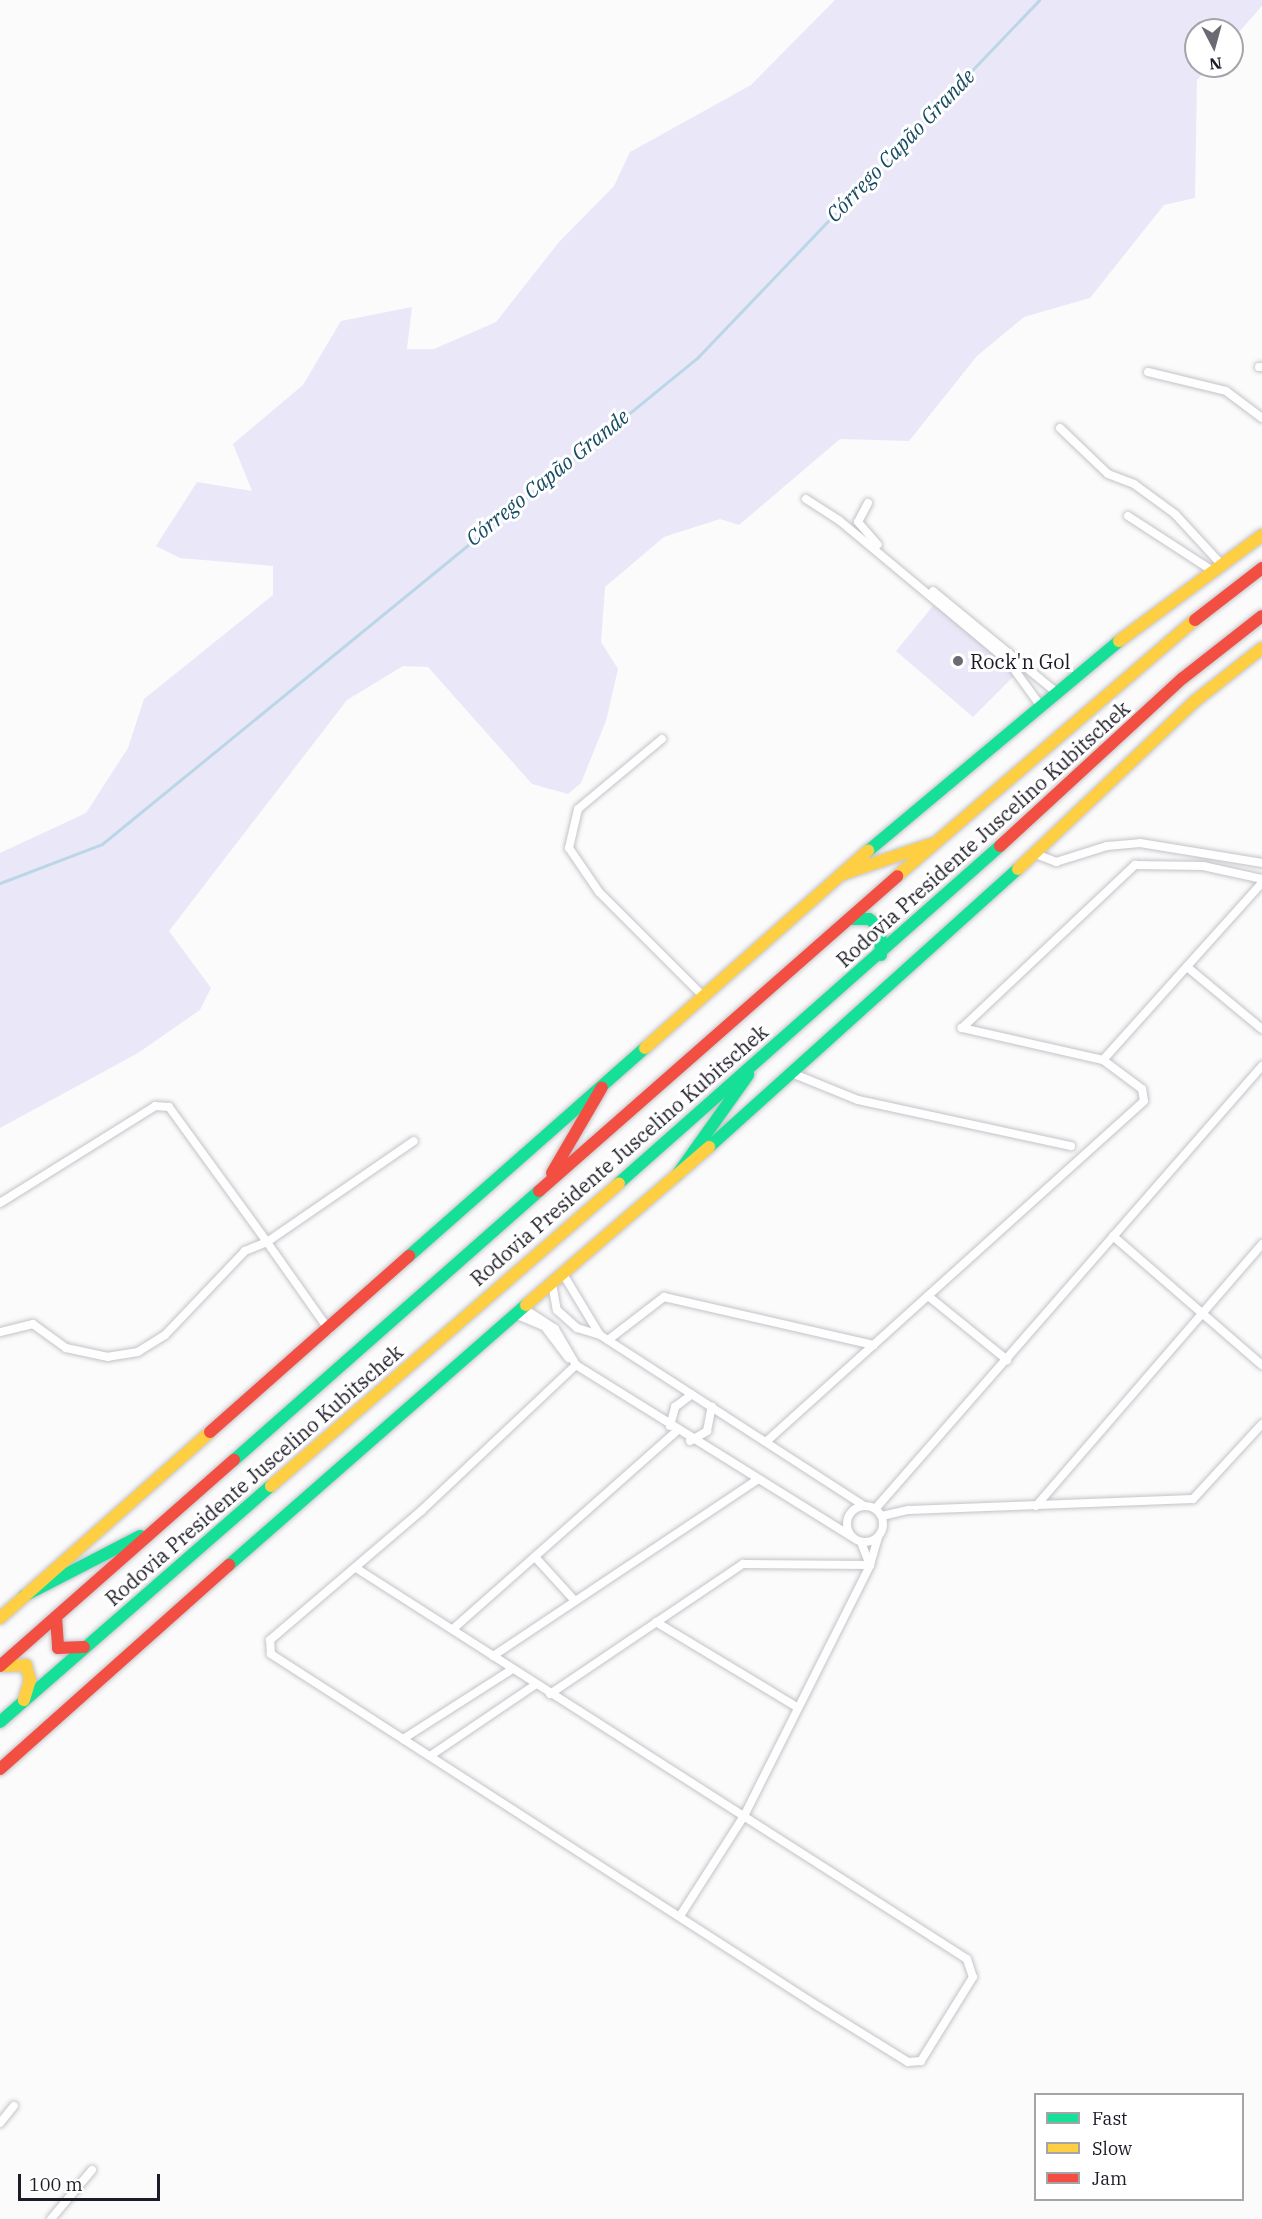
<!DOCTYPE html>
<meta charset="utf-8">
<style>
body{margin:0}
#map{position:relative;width:1262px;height:2219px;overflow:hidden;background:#fbfbfb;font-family:"IBM Plex Serif",serif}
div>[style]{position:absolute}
.green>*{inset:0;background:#eae8f8}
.stream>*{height:3px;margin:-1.5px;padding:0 1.5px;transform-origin:1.5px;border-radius:1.5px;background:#bbd7e7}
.roads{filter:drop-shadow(0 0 2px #c4c3c9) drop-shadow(0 0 2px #c4c3c9)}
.street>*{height:8px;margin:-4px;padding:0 4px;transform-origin:4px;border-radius:4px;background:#fefefe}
.street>.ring{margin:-4px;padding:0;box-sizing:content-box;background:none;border:8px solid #fefefe;border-radius:50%}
.fast>*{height:12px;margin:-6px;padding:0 6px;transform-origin:6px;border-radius:6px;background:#16e098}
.slow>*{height:12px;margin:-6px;padding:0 6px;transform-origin:6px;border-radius:6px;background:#ffcf43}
.jam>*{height:12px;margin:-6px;padding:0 6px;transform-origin:6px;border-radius:6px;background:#f24e42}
.dots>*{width:16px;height:16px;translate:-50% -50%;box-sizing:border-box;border:3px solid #fff;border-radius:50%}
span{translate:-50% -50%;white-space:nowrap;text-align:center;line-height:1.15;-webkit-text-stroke:6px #fff;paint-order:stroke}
.poi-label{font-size:20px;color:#1d1b27}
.left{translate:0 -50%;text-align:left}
.street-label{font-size:20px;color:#1d1b27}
.water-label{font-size:21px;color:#154b62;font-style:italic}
.legend{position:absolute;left:1034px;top:2093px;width:210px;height:108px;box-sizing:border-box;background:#fff;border:2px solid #a5a4a9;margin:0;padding:8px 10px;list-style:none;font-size:18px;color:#1d1b27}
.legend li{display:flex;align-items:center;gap:12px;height:30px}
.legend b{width:30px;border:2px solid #a5a4a9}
.north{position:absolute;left:1184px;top:18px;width:60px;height:60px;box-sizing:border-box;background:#fff;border:2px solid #a5a4a9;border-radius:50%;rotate:174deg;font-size:16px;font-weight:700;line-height:24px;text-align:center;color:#1d1b27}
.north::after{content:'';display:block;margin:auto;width:21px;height:27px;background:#6b6971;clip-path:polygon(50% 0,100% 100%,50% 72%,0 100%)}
.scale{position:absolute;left:18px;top:2174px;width:142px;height:27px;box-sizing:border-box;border:3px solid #1d1b27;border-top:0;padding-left:8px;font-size:18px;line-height:21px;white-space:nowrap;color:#1d1b27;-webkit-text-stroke:4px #fff;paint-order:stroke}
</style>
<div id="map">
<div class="green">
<i style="clip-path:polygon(835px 0,1262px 0,1262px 6px,1232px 40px,1232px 30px,1196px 30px,1196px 66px,1210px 66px,1197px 80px,1195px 198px,1164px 205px,1090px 298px,1024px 317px,977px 356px,909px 441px,840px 439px,739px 525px,720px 519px,664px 537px,605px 587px,601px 642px,618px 669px,606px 721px,581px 783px,568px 794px,532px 784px,428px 667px,403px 666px,347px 700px,169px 931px,211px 988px,200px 1010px,138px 1053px,0 1128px,0 853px,86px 813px,128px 748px,144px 699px,273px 595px,273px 566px,180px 558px,156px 546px,197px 482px,252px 491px,233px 444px,303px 385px,341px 321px,412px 307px,407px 349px,434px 349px,496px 322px,559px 242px,614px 186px,630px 152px,751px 85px)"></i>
<i style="clip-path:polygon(937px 601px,1019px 671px,973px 717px,896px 651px)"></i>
</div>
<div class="stream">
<i style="left:0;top:883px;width:109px;rotate:-20.9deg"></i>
<i style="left:102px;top:844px;width:770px;rotate:-39.25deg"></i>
<i style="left:698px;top:357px;width:494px;rotate:-46.3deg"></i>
</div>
<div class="roads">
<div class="street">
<i style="left:1259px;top:367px;width:3px"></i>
<i style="left:1148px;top:372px;width:80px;rotate:13.7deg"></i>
<i style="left:1226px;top:391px;width:45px;rotate:36.9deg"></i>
<i style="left:1060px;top:428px;width:66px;rotate:43.8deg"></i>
<i style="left:1108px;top:474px;width:28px;rotate:21deg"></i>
<i style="left:1134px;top:484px;width:51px;rotate:36.2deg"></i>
<i style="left:1175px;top:514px;width:67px;rotate:47.4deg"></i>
<i style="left:806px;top:499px;width:40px;rotate:32.9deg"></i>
<i style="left:840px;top:521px;width:219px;rotate:39.8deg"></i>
<i style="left:1008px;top:661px;width:54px;rotate:54deg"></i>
<i style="left:868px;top:503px;width:21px;rotate:118deg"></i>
<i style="left:858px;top:522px;width:30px;rotate:49deg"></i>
<i style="left:1128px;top:516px;width:99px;rotate:33deg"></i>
<i style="left:933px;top:591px;width:159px;rotate:39.4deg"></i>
<i style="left:662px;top:739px;width:109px;rotate:140.2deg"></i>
<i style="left:578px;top:809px;width:40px;rotate:103deg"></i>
<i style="left:569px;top:848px;width:53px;rotate:55.7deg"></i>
<i style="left:599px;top:892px;width:148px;rotate:45deg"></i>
<i style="left:1033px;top:853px;width:25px;rotate:21deg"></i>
<i style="left:1056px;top:862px;width:53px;rotate:-17.4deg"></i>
<i style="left:1107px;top:846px;width:33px;rotate:-5deg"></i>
<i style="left:1140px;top:843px;width:124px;rotate:9.3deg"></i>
<i style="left:1187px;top:967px;width:97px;rotate:39.6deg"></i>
<i style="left:962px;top:1028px;width:238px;rotate:-43.3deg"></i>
<i style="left:1135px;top:865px;width:68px;rotate:0.8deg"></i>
<i style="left:1203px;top:866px;width:60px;rotate:12.4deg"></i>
<i style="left:1103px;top:1060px;width:238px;rotate:-48.1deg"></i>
<i style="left:794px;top:1074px;width:69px;rotate:22.1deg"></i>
<i style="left:858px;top:1100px;width:218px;rotate:12.2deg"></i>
<i style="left:0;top:1203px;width:183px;rotate:-32deg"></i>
<i style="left:155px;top:1106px;width:14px;rotate:4deg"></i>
<i style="left:169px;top:1107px;width:167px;rotate:54deg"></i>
<i style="left:267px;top:1242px;width:24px;rotate:158deg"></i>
<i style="left:245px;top:1251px;width:116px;rotate:133.6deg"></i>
<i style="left:165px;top:1335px;width:32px;rotate:148deg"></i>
<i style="left:138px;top:1352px;width:30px;rotate:171deg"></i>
<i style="left:108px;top:1357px;width:43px;rotate:-167.9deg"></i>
<i style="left:66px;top:1348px;width:41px;rotate:-144deg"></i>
<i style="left:33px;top:1324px;width:34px;rotate:166deg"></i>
<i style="left:1113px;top:1236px;width:197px;rotate:40.9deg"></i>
<i style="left:563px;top:1274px;width:71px;rotate:58.8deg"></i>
<i style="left:552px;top:1283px;width:27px;rotate:80deg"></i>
<i style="left:557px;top:1310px;width:27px;rotate:42deg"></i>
<i style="left:577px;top:1328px;width:24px;rotate:17deg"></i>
<i style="left:600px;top:1335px;width:313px;rotate:32.9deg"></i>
<i style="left:928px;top:1296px;width:102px;rotate:39deg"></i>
<i style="left:523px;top:1308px;width:38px;rotate:33deg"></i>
<i style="left:555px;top:1329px;width:42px;rotate:59.7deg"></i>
<i style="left:576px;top:1365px;width:325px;rotate:31.9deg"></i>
<i style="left:515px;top:1314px;width:33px;rotate:23deg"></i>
<i style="left:545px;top:1327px;width:39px;rotate:53deg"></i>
<i style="left:329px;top:1330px;width:108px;rotate:-125.2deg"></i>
<i style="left:267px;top:1242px;width:178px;rotate:-34.5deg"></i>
<i style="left:608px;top:1340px;width:71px;rotate:-37.5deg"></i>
<i style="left:664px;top:1297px;width:215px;rotate:12.9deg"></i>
<i style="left:670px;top:1426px;width:20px;rotate:-75deg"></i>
<i style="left:675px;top:1407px;width:21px;rotate:-37deg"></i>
<i style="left:768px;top:1440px;width:506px;rotate:-42.04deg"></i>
<i style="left:1144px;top:1101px;width:12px;rotate:-99deg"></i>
<i style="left:1142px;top:1089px;width:49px;rotate:-143.4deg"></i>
<i style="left:1103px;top:1060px;width:145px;rotate:-167.2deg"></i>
<i style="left:690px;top:1441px;width:20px;rotate:-30deg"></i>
<i style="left:707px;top:1431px;width:25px;rotate:-79deg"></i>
<i class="ring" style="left:847px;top:1506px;width:28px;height:28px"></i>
<i style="left:1036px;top:1506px;width:346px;rotate:-49.2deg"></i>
<i style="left:876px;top:1508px;width:587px;rotate:-48.87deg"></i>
<i style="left:882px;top:1516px;width:28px;rotate:-13deg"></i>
<i style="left:909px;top:1510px;width:284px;rotate:-2.2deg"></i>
<i style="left:1193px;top:1499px;width:102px;rotate:-47.4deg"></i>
<i style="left:861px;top:1542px;width:25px;rotate:69deg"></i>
<i style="left:535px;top:1557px;width:59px;rotate:47.7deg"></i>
<i style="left:356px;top:1568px;width:725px;rotate:32.62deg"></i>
<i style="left:967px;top:1959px;width:19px;rotate:72deg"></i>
<i style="left:973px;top:1977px;width:99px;rotate:121.8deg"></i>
<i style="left:921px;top:2061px;width:13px;rotate:176deg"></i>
<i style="left:908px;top:2062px;width:112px;rotate:-148.2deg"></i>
<i style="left:813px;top:2003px;width:645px;rotate:-147.22deg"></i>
<i style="left:271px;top:1654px;width:14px;rotate:-94deg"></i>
<i style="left:270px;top:1640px;width:199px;rotate:-40.5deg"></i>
<i style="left:421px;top:1511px;width:213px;rotate:-43.3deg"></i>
<i style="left:656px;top:1622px;width:165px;rotate:31.1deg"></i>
<i style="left:453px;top:1629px;width:298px;rotate:-41.5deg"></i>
<i style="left:493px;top:1656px;width:317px;rotate:-33.7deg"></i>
<i style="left:550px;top:1694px;width:233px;rotate:-34deg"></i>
<i style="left:743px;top:1564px;width:127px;rotate:0.5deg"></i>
<i style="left:403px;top:1739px;width:128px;rotate:-32.6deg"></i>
<i style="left:430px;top:1756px;width:127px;rotate:-34.1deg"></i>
<i style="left:680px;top:1916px;width:119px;rotate:-57.4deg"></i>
<i style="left:744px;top:1816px;width:281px;rotate:-63.3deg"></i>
<i style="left:870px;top:1565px;width:29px;rotate:-74deg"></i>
<i style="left:0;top:2123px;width:22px;rotate:-51deg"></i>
<i style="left:51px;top:2219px;width:64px;rotate:-50.1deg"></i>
</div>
<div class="fast">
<i style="left:868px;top:851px;width:327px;rotate:-39.9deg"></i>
<i style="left:849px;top:919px;width:20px"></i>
<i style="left:869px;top:919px;width:14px;rotate:36deg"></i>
<i style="left:880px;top:927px;width:28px;rotate:88deg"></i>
<i style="left:709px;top:1147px;width:416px;rotate:-42deg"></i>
<i style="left:677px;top:1175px;width:123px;rotate:-54.6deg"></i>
<i style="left:619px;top:1183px;width:509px;rotate:-41.49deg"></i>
<i style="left:409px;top:1256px;width:315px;rotate:-41.4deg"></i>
<i style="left:234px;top:1460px;width:407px;rotate:-41.4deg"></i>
<i style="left:229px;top:1565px;width:395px;rotate:-41.2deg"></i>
<i style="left:24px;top:1596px;width:131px;rotate:-27.3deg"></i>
<i style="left:0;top:1722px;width:359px;rotate:-41.1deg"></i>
</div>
<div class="slow">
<i style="left:1119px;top:641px;width:178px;rotate:-36.5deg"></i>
<i style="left:1018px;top:869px;width:244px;rotate:-43.5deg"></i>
<i style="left:1195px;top:701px;width:85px;rotate:-38.3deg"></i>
<i style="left:840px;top:875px;width:96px;rotate:-18.8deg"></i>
<i style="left:897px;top:876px;width:393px;rotate:-40.7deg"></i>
<i style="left:645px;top:1048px;width:298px;rotate:-41.5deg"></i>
<i style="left:526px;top:1305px;width:242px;rotate:-40.8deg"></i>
<i style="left:271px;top:1486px;width:461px;rotate:-41deg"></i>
<i style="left:0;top:1618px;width:281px;rotate:-41.5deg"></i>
<i style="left:1px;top:1666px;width:25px;rotate:-2deg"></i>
<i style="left:26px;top:1665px;width:16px;rotate:75deg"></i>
<i style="left:30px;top:1680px;width:21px;rotate:107deg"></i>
</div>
<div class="jam">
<i style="left:1195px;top:620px;width:85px;rotate:-37.8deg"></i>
<i style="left:1000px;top:846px;width:248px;rotate:-42.6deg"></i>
<i style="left:1183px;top:678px;width:100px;rotate:-38.1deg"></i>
<i style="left:552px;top:1173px;width:99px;rotate:-59.8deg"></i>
<i style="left:539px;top:1191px;width:477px;rotate:-41.3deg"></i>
<i style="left:210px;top:1432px;width:266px;rotate:-41.5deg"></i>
<i style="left:56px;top:1617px;width:31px;rotate:86deg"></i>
<i style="left:58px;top:1648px;width:26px;rotate:-2deg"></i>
<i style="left:0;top:1666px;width:312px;rotate:-41.4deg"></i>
<i style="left:0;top:1769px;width:307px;rotate:-41.7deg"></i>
</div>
</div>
<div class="dots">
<i style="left:958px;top:661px;background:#6b6971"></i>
</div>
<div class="poi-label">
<span class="left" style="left:970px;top:661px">Rock'n Gol</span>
</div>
<div class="street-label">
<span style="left:983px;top:834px;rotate:-42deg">Rodovia Presidente Juscelino Kubitschek</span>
<span style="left:619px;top:1155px;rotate:-41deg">Rodovia Presidente Juscelino Kubitschek</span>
<span style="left:254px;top:1475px;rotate:-41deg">Rodovia Presidente Juscelino Kubitschek</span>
</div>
<div class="water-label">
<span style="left:900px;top:145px;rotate:-46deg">Córrego Capão Grande</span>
<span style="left:547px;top:477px;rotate:-39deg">Córrego Capão Grande</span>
</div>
<ul class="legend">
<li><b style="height:8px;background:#16e098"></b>Fast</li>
<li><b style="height:8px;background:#ffcf43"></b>Slow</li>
<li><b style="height:8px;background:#f24e42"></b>Jam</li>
</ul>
<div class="north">N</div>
<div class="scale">100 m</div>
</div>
